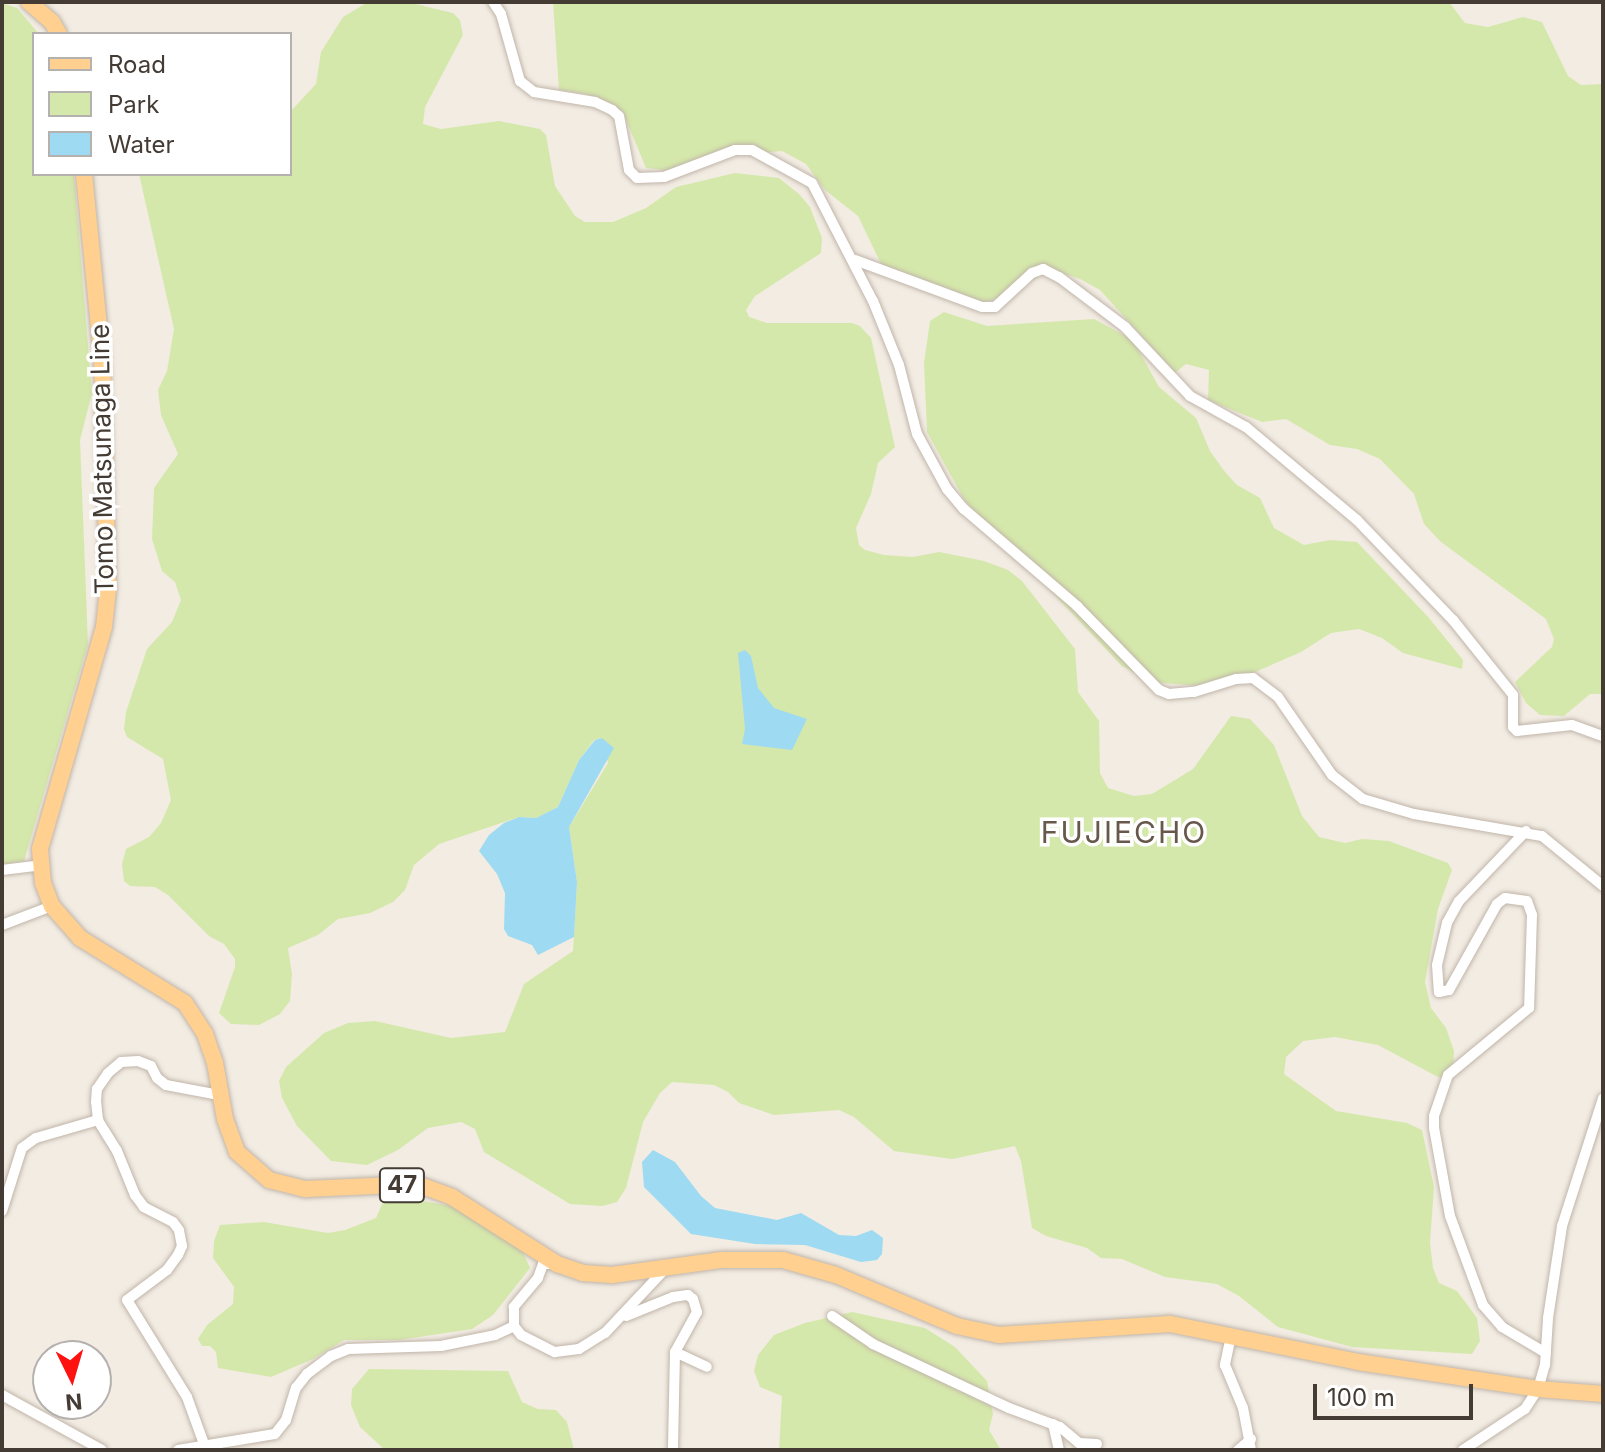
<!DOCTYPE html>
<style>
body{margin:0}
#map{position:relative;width:1605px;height:1452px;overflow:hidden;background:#f2ece3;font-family:Inter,sans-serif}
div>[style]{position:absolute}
.green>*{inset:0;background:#d5e8ab}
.water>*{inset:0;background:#9edaf1}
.roads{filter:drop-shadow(0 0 2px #c1b5a9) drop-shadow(0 0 2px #c1b5a9)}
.minor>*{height:10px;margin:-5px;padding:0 5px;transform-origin:5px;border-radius:5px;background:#fff}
.primary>*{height:16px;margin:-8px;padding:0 8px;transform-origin:8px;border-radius:8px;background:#ffd090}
span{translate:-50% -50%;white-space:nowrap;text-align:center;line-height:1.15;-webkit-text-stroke:7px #fff;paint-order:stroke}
.shield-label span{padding:2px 6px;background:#fff;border:2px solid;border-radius:6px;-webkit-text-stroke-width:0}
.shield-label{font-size:24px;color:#443b34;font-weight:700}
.street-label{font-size:26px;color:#443b34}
.quarter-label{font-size:30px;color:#67584b;letter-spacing:2px}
.frame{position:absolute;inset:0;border:4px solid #443b34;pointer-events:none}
.legend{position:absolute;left:32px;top:32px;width:260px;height:144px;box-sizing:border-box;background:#fff;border:2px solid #b4b1ae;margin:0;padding:10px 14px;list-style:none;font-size:24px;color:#443b34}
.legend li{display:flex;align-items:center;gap:16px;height:40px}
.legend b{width:40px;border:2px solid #b4b1ae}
.north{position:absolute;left:32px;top:1340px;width:80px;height:80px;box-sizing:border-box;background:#fff;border:2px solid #b4b1ae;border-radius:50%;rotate:175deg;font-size:22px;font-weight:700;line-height:32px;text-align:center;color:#443b34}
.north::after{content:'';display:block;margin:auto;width:28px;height:36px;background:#fe120f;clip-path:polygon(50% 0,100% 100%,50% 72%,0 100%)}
.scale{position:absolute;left:1313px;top:1384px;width:160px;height:36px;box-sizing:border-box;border:4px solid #443b34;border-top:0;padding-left:10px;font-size:24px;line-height:28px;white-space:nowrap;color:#443b34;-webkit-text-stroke:6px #fff;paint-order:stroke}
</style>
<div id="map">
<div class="green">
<i style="clip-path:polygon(368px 2px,407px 2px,453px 13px,460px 20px,463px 35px,425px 107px,423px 124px,441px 129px,499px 121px,540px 129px,546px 135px,555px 186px,575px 216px,585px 222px,613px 222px,646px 208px,676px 187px,735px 173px,779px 178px,799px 194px,810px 207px,822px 238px,821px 253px,755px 296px,746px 310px,749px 317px,767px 323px,852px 323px,860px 326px,871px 338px,895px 447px,878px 463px,871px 494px,856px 528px,859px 545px,865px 550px,884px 555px,913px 557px,939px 552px,984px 561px,1008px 570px,1022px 581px,1075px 649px,1078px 692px,1099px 721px,1100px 773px,1108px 788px,1134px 796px,1152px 794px,1193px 769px,1231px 716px,1250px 719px,1274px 745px,1302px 816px,1319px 837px,1345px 843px,1362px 839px,1389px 841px,1448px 863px,1452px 870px,1438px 909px,1425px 982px,1431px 1008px,1446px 1028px,1454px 1051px,1453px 1077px,1438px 1077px,1378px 1045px,1335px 1037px,1303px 1041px,1286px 1057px,1284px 1074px,1336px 1111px,1407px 1123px,1422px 1130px,1434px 1187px,1430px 1243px,1433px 1268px,1439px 1283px,1457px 1291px,1477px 1318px,1480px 1341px,1472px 1354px,1352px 1347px,1278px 1327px,1239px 1296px,1217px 1284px,1165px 1277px,1122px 1259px,1101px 1258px,1087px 1248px,1046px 1236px,1032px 1228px,1021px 1161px,1015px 1146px,952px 1159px,894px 1151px,854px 1117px,839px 1110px,774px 1115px,739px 1103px,728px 1092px,714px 1085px,672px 1082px,660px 1093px,643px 1122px,626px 1188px,617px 1202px,602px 1206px,570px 1204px,542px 1187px,484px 1152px,475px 1129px,461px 1122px,428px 1128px,398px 1150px,367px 1165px,331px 1161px,297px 1126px,282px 1098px,279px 1081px,286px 1067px,324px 1033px,348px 1023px,375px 1021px,451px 1038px,505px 1032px,524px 984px,573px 951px,577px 882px,569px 827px,608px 763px,602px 738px,594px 740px,579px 760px,558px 807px,536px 818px,519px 817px,439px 844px,414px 865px,405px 890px,393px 902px,370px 913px,338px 919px,318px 935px,288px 948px,292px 974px,290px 1001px,280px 1014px,259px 1025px,231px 1024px,219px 1013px,235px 967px,235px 959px,224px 944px,209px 936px,168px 895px,155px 887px,130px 886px,124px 881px,122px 864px,126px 849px,149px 837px,161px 823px,171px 800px,163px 759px,127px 737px,124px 729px,126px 712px,147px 649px,172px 622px,181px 600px,175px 582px,162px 571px,152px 539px,154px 488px,178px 454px,161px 415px,158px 390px,167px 371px,174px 329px,139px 174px,290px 174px,290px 112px,316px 84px,321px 52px,343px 17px)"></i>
<i style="clip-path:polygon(553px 2px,1449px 2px,1465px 23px,1488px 27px,1523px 17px,1542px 22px,1568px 76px,1581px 85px,1603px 84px,1603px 694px,1590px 694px,1564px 716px,1540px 715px,1526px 703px,1515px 682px,1552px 647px,1554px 639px,1546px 619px,1441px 542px,1424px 524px,1414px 494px,1380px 459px,1357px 449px,1330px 445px,1286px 419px,1262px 422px,1208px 400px,1209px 370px,1186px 364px,1175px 373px,1100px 290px,1080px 279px,1050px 269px,1008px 296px,984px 302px,958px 298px,883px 268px,858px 216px,825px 190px,806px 164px,782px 151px,726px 156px,671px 171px,646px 168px,624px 115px,617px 108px,586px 94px,559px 90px)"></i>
<i style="clip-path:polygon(2px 3px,17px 8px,39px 34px,34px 34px,34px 174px,74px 174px,92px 393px,80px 440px,88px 644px,24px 861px,2px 865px)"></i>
<i style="clip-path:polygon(944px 312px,987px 326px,1094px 319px,1133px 340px,1159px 387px,1196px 418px,1210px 451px,1225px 472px,1237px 485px,1260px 498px,1274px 528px,1304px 545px,1330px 540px,1357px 542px,1429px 618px,1463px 660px,1462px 669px,1403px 653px,1382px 638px,1359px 629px,1331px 633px,1301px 652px,1221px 687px,1161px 683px,1144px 678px,1122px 666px,965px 501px,927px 432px,924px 363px,930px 321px)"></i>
<i style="clip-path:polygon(386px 1195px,452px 1206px,520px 1245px,530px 1268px,493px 1315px,472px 1329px,399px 1340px,344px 1340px,313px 1359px,271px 1377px,218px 1368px,216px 1352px,210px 1346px,202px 1346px,198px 1339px,207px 1325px,233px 1304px,234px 1287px,213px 1258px,214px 1241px,220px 1225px,264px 1222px,328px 1233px,345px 1230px,376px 1218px)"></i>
<i style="clip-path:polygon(852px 1312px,925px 1328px,955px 1347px,987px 1381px,993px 1414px,989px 1430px,1001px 1450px,779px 1450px,782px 1396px,760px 1387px,754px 1371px,758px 1355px,774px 1335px,805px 1323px)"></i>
<i style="clip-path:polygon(369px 1369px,508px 1371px,522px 1402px,538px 1409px,556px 1410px,567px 1422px,574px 1450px,385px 1450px,360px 1427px,351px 1405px,352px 1389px)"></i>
</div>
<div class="water">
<i style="clip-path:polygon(745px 650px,751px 656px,758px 688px,774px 708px,807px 719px,792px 750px,742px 744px,745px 729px,738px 653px)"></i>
<i style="clip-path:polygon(602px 738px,614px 748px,569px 827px,577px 882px,574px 937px,538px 955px,532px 945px,508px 936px,504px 929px,505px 893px,497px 874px,479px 851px,489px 835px,504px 823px,519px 817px,536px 818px,558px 807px,579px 760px,595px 740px)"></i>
<i style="clip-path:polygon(653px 1150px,675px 1162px,701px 1196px,715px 1208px,777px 1220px,801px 1213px,839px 1235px,856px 1236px,872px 1230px,883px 1238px,882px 1254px,877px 1260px,861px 1262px,805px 1245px,755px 1244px,691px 1234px,644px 1187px,642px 1162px)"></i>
</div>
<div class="roads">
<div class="minor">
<i style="left:493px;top:2px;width:14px;rotate:56deg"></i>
<i style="left:501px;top:14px;width:70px;rotate:74.2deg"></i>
<i style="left:520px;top:81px;width:18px;rotate:38deg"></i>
<i style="left:534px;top:92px;width:62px;rotate:9.3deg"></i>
<i style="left:595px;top:102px;width:19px;rotate:25deg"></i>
<i style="left:612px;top:110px;width:9px;rotate:41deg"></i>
<i style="left:619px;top:116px;width:55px;rotate:79.5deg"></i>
<i style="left:629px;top:170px;width:11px;rotate:45deg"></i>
<i style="left:637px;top:178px;width:27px;rotate:-2deg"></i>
<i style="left:664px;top:177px;width:76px;rotate:-20.8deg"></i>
<i style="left:735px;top:150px;width:17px"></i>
<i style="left:752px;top:150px;width:68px;rotate:28.8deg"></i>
<i style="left:812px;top:183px;width:133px;rotate:62.7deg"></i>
<i style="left:873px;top:301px;width:69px;rotate:67.9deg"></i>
<i style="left:899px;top:365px;width:71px;rotate:75.4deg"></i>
<i style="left:917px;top:434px;width:63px;rotate:61.4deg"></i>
<i style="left:947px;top:489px;width:26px;rotate:50deg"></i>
<i style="left:964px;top:509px;width:149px;rotate:40.6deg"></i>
<i style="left:1077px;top:606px;width:117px;rotate:45.7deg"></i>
<i style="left:1159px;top:690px;width:11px;rotate:22deg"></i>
<i style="left:1169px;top:694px;width:25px;rotate:-5deg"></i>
<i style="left:1194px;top:692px;width:44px;rotate:-17.2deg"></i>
<i style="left:1236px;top:679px;width:17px;rotate:-3deg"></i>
<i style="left:1253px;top:678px;width:31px;rotate:37deg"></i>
<i style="left:1278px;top:697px;width:95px;rotate:55.3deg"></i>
<i style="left:1332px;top:775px;width:39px;rotate:38deg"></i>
<i style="left:1363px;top:799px;width:53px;rotate:16.4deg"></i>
<i style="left:1414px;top:814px;width:130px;rotate:9.8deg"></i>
<i style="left:1542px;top:836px;width:79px;rotate:39.3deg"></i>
<i style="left:855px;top:260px;width:135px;rotate:20.3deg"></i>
<i style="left:982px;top:307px;width:13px"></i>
<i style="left:995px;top:307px;width:50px;rotate:-42.6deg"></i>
<i style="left:1032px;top:273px;width:12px;rotate:-20deg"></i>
<i style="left:1043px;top:269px;width:18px;rotate:27deg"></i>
<i style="left:1059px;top:277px;width:83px;rotate:37.1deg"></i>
<i style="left:1125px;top:327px;width:95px;rotate:46.7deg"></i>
<i style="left:1190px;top:396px;width:64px;rotate:29deg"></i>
<i style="left:1246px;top:427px;width:145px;rotate:40deg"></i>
<i style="left:1357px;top:520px;width:139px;rotate:46.2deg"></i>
<i style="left:1453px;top:620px;width:96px;rotate:51.3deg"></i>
<i style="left:1513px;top:695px;width:32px;rotate:90deg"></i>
<i style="left:1513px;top:727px;width:6px;rotate:45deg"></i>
<i style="left:1517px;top:731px;width:55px;rotate:-6.2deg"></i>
<i style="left:1572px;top:725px;width:33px;rotate:20deg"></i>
<i style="left:1526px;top:831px;width:97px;rotate:133.7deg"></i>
<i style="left:1459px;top:901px;width:25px;rotate:119deg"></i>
<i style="left:1447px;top:923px;width:43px;rotate:103.4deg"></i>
<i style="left:1437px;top:965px;width:27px;rotate:86deg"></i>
<i style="left:1439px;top:992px;width:10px;rotate:-11deg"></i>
<i style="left:1449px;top:990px;width:98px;rotate:-60.8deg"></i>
<i style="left:1497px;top:904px;width:10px;rotate:-37deg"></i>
<i style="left:1505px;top:898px;width:22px;rotate:8deg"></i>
<i style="left:1527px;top:901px;width:15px;rotate:70deg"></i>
<i style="left:1532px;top:915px;width:93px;rotate:91.8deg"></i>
<i style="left:1529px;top:1008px;width:105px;rotate:140.4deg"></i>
<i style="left:1448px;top:1075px;width:43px;rotate:108.9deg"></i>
<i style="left:1434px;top:1116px;width:12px;rotate:90deg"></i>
<i style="left:1434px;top:1128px;width:89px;rotate:79.7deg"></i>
<i style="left:1450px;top:1216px;width:95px;rotate:69.7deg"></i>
<i style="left:1483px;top:1305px;width:29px;rotate:49deg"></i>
<i style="left:1502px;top:1327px;width:51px;rotate:30.6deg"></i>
<i style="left:2px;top:870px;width:39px;rotate:-7deg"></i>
<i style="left:2px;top:925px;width:53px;rotate:-20.8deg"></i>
<i style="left:2px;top:1211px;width:66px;rotate:-72.4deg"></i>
<i style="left:22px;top:1148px;width:17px;rotate:-36deg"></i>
<i style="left:36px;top:1138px;width:65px;rotate:-16.2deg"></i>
<i style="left:553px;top:1264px;width:10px;rotate:180deg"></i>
<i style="left:543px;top:1264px;width:15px;rotate:110deg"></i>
<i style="left:538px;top:1278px;width:38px;rotate:130deg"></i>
<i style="left:514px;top:1307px;width:19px;rotate:90deg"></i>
<i style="left:514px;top:1326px;width:11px;rotate:52deg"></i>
<i style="left:521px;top:1335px;width:38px;rotate:27deg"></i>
<i style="left:555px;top:1352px;width:24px;rotate:-7deg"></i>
<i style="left:579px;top:1349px;width:31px;rotate:-32deg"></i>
<i style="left:605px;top:1333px;width:88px;rotate:-46.8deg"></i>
<i style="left:626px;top:1316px;width:51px;rotate:-22deg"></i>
<i style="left:673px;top:1297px;width:15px;rotate:-8deg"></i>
<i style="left:688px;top:1295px;width:6px;rotate:39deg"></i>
<i style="left:693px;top:1299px;width:14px;rotate:73deg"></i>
<i style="left:697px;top:1312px;width:46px;rotate:118.8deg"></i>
<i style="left:675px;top:1352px;width:98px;rotate:91.2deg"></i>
<i style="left:832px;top:1316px;width:50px;rotate:34.3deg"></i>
<i style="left:873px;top:1344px;width:150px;rotate:25.2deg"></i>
<i style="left:1009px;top:1408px;width:54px;rotate:20.4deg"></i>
<i style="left:1060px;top:1427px;width:25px;rotate:40deg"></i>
<i style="left:1079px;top:1443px;width:18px;rotate:3deg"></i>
<i style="left:1231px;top:1336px;width:30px;rotate:102deg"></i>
<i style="left:1225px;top:1365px;width:47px;rotate:67.3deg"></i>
<i style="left:1243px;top:1408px;width:43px;rotate:79.2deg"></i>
<i style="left:675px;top:1352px;width:35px;rotate:25deg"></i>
<i style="left:2px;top:1395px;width:114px;rotate:28.8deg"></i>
<i style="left:1053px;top:1424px;width:27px;rotate:77deg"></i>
<i style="left:204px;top:1444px;width:50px;rotate:-109.9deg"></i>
<i style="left:187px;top:1397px;width:114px;rotate:-121.7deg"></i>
<i style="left:127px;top:1300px;width:50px;rotate:-36.9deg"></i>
<i style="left:167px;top:1270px;width:19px;rotate:-54deg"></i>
<i style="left:178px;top:1255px;width:10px;rotate:-66deg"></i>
<i style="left:182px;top:1246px;width:16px;rotate:-101deg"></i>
<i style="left:179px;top:1230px;width:10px;rotate:-127deg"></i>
<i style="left:173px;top:1222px;width:33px;rotate:-153deg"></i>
<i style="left:144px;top:1207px;width:15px;rotate:-127deg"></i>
<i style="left:135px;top:1195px;width:48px;rotate:-112.2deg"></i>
<i style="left:117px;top:1151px;width:36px;rotate:-122deg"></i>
<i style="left:98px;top:1120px;width:18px;rotate:-96deg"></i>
<i style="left:96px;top:1102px;width:13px;rotate:-86deg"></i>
<i style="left:97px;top:1089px;width:19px;rotate:-55deg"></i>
<i style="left:108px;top:1073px;width:17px;rotate:-40deg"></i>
<i style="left:121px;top:1062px;width:17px;rotate:-3deg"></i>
<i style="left:138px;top:1061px;width:14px;rotate:21deg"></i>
<i style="left:151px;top:1066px;width:13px;rotate:63deg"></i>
<i style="left:157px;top:1078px;width:11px;rotate:38deg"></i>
<i style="left:166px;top:1085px;width:54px;rotate:10.7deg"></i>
<i style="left:178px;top:1450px;width:98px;rotate:-9.4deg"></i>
<i style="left:275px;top:1434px;width:18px;rotate:-52deg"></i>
<i style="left:286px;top:1420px;width:34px;rotate:-73deg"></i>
<i style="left:296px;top:1388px;width:18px;rotate:-52deg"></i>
<i style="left:307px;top:1374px;width:30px;rotate:-37deg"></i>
<i style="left:331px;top:1356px;width:18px;rotate:-22deg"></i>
<i style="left:348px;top:1349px;width:93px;rotate:-1.8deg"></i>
<i style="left:441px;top:1346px;width:55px;rotate:-11.5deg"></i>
<i style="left:495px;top:1335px;width:21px;rotate:-25deg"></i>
<i style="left:1238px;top:1450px;width:17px;rotate:-40deg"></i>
<i style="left:1463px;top:1450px;width:74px;rotate:-33.5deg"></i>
<i style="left:1525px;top:1409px;width:24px;rotate:-57deg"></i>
<i style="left:1538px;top:1389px;width:25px;rotate:-74deg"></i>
<i style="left:1545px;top:1365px;width:47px;rotate:-86.3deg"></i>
<i style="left:1548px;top:1318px;width:93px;rotate:-81.3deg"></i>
<i style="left:1562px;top:1226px;width:134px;rotate:-72.2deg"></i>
</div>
<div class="primary">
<i style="left:29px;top:2px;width:30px;rotate:41deg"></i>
<i style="left:52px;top:22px;width:14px;rotate:60deg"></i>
<i style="left:84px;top:174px;width:184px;rotate:84.4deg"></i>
<i style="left:102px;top:357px;width:232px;rotate:88.5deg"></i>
<i style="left:108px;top:589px;width:38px;rotate:96deg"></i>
<i style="left:104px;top:627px;width:231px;rotate:106.1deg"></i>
<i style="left:40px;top:849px;width:34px;rotate:85deg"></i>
<i style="left:43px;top:883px;width:25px;rotate:69deg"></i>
<i style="left:52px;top:906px;width:43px;rotate:48.8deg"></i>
<i style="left:80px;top:938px;width:123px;rotate:31.8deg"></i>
<i style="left:185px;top:1003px;width:37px;rotate:57deg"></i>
<i style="left:205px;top:1034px;width:31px;rotate:71deg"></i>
<i style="left:215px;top:1063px;width:57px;rotate:79.9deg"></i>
<i style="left:225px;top:1119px;width:35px;rotate:70deg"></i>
<i style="left:237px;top:1152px;width:43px;rotate:41.2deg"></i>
<i style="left:269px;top:1180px;width:38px;rotate:14deg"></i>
<i style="left:306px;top:1189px;width:111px;rotate:-2.6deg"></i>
<i style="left:417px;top:1184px;width:37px;rotate:20deg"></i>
<i style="left:452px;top:1197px;width:125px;rotate:32.5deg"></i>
<i style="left:557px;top:1264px;width:28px;rotate:19deg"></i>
<i style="left:583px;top:1273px;width:29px;rotate:4deg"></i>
<i style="left:612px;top:1275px;width:111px;rotate:-7.8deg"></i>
<i style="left:722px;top:1260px;width:61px"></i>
<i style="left:783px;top:1260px;width:55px;rotate:15.8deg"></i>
<i style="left:836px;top:1275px;width:131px;rotate:22.9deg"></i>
<i style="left:957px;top:1326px;width:43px;rotate:12.1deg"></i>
<i style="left:999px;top:1335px;width:171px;rotate:-3.7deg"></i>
<i style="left:1170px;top:1324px;width:192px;rotate:11.4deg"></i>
<i style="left:1358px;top:1362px;width:182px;rotate:8.5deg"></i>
<i style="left:1538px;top:1389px;width:65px;rotate:4.4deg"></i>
</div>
</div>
<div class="shield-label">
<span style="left:402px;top:1185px">47</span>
</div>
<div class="street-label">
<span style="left:102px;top:459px;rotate:-91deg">Tomo Matsunaga Line</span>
</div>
<div class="quarter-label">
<span style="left:1124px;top:832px">FUJIECHO</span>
</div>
<div class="frame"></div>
<ul class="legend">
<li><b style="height:10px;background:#ffd090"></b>Road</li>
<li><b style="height:22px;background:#d5e8ab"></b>Park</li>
<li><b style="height:22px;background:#9edaf1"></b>Water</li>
</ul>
<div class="north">N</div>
<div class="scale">100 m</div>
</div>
